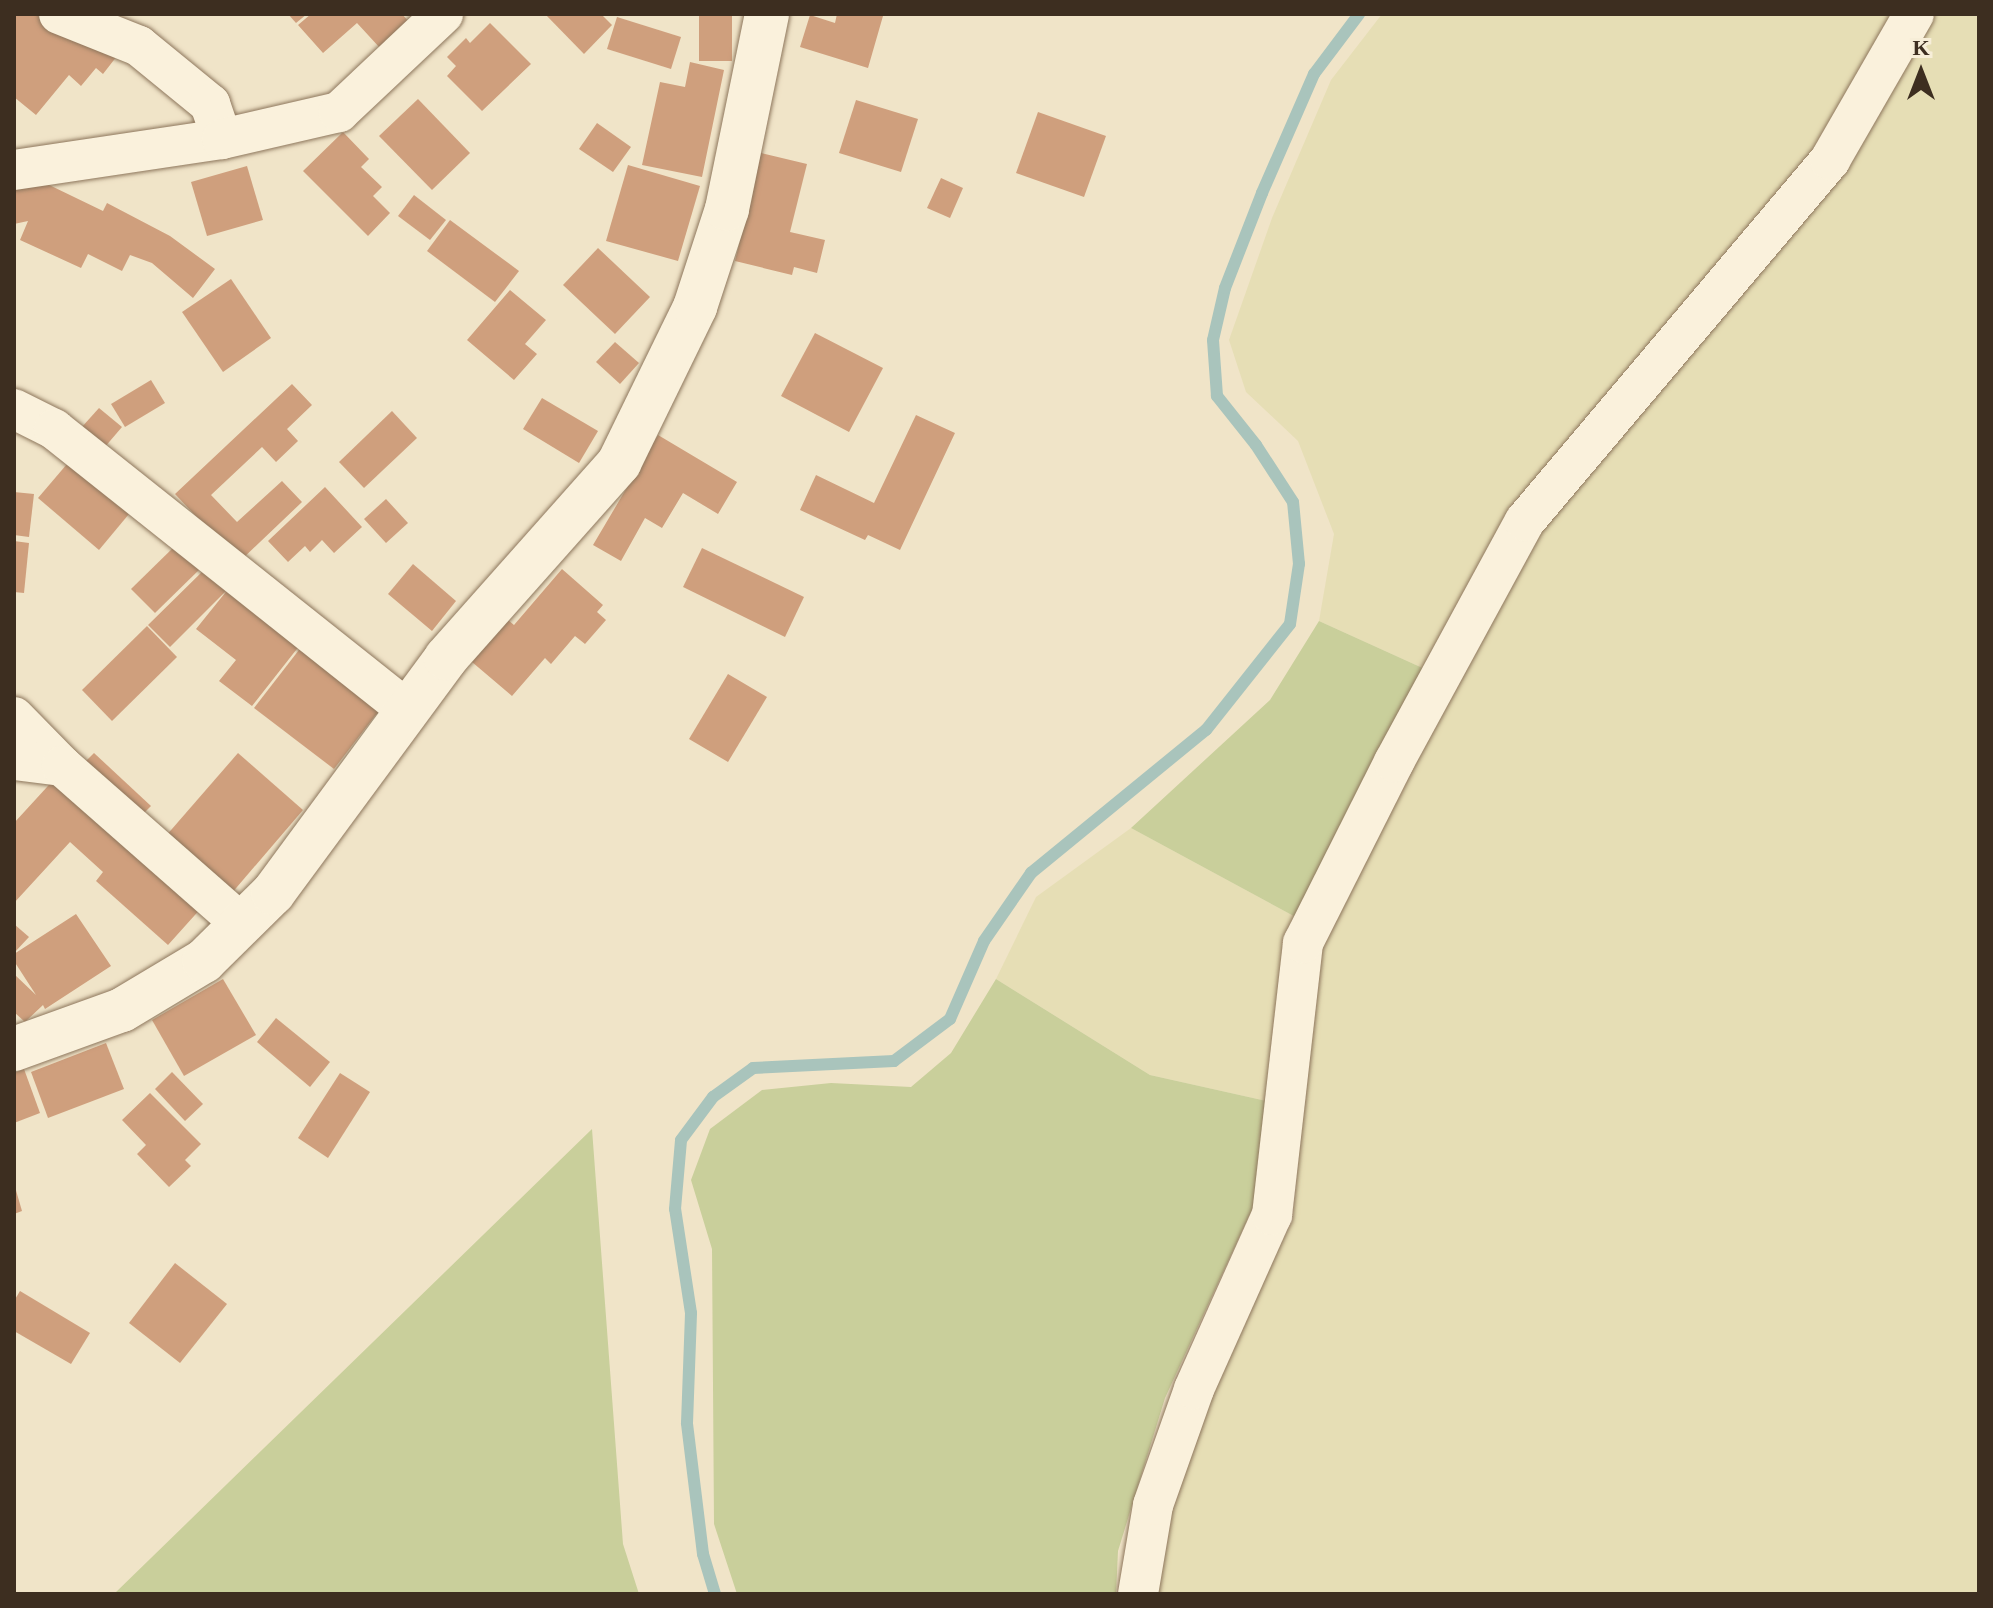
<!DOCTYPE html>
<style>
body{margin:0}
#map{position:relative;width:1993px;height:1608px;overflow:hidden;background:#f0e4c8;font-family:"Times New Roman",serif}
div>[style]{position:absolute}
.farmland>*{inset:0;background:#e6deb5}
.green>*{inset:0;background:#c9cf9b}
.stream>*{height:12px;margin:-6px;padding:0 6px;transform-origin:6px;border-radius:6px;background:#a9c4bc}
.building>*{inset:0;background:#cf9f7d}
.roads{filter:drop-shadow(0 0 2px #8d765c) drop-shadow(0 0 2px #8d765c)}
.street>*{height:40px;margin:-20px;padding:0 20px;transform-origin:20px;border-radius:20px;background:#faf1dc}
.secondary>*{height:44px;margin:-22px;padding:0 22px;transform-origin:22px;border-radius:22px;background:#faf1dc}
span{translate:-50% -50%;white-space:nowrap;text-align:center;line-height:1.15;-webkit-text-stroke:6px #f7eed8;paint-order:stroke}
.frame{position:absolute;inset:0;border:16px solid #3d2e20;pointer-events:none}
.north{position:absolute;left:1881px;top:32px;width:80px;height:80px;-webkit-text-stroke:6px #f7eed8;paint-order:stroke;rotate:0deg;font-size:22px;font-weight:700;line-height:32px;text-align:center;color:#3d2e20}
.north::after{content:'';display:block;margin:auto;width:28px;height:36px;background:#3d2e20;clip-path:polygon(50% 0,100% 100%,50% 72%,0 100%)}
</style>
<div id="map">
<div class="farmland">
<i style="clip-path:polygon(1382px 14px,1903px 14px,1813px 161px,1427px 670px,1319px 621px,1334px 534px,1298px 441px,1246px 392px,1229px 340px,1272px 218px,1331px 80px)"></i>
<i style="clip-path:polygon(1927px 14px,1979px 14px,1979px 1594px,1155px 1594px,1169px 1509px,1209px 1389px,1293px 1220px,1316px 947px,1537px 536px)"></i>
<i style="clip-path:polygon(1131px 828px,1301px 920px,1275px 1103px,1150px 1075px,996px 979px,1036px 897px)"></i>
</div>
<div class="green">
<i style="clip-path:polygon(1319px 621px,1427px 670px,1301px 920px,1131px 828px,1270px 700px)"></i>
<i style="clip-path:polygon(996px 979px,1150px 1075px,1275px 1103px,1255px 1203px,1165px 1398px,1118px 1551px,1116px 1594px,737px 1594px,714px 1524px,712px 1249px,691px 1180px,710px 1129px,762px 1090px,831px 1083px,911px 1087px,951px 1053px)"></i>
<i style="clip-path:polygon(592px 1129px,623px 1544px,639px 1594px,114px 1594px)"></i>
</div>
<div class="stream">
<i style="left:715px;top:1594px;width:42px;rotate:-106.7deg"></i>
<i style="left:703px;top:1554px;width:132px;rotate:-97deg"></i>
<i style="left:687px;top:1423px;width:110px;rotate:-87.9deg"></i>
<i style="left:691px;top:1313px;width:105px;rotate:-98.7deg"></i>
<i style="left:675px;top:1209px;width:69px;rotate:-85deg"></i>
<i style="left:681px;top:1140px;width:54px;rotate:-53.3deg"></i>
<i style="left:713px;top:1097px;width:49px;rotate:-35.9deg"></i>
<i style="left:753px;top:1068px;width:141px;rotate:-2.8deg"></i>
<i style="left:894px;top:1061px;width:70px;rotate:-36.9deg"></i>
<i style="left:950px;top:1019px;width:85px;rotate:-66.4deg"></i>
<i style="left:984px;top:941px;width:83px;rotate:-55.3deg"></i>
<i style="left:1031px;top:873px;width:226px;rotate:-39.3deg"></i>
<i style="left:1206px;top:730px;width:135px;rotate:-51.6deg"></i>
<i style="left:1290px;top:624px;width:61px;rotate:-81.5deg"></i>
<i style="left:1299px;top:564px;width:62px;rotate:-95.5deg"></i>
<i style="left:1293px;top:502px;width:68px;rotate:-123deg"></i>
<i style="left:1256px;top:445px;width:63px;rotate:-128.5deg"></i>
<i style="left:1217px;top:396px;width:56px;rotate:-94.1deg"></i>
<i style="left:1213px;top:340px;width:53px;rotate:-77deg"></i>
<i style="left:1225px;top:288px;width:102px;rotate:-68.7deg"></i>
<i style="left:1262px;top:193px;width:130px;rotate:-66.4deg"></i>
<i style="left:1314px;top:74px;width:75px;rotate:-53.1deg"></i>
</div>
<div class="building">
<i style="clip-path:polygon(14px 14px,34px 14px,117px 56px,103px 74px,96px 68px,81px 86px,69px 75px,36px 115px,14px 97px)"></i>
<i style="clip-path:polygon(288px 14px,307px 14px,296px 23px)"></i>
<i style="clip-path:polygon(311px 14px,402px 14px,409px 22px,380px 48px,357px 23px,323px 53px,298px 25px)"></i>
<i style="clip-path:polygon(545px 14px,601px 14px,612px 25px,584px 54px)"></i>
<i style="clip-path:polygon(699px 14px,732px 14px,732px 61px,699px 61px)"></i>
<i style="clip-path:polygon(837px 14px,883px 16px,868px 68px,800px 47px,810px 15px,835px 23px)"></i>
<i style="clip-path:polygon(617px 17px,681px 37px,671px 69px,607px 49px)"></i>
<i style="clip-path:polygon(490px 23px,531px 64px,482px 111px,447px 76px,456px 66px,447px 57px,466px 38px,470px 43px)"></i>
<i style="clip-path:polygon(690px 62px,724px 70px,702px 177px,642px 165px,660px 82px,685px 87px)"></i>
<i style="clip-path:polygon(418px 99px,470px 153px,432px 190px,379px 136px)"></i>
<i style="clip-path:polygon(856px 100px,918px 119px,901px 172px,839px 153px)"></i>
<i style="clip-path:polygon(1038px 112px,1106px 136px,1084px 197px,1016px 173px)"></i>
<i style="clip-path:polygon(597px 123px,631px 147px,613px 172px,579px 149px)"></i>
<i style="clip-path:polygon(343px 132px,369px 159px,361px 167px,382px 187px,373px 196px,390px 213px,368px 236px,303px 171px)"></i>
<i style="clip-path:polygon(761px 153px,807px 164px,790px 232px,825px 240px,817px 273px,794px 267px,792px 275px,735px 261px)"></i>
<i style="clip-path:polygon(628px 165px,700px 186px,678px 261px,606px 241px)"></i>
<i style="clip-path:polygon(247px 166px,263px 220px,207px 236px,191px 182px)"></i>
<i style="clip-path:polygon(941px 178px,963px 188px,950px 218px,927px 208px)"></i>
<i style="clip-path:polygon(43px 182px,103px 211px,107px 203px,170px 236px,215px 269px,193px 298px,152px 263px,130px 255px,122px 271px,88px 254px,81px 268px,20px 240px,28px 221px,14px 224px,14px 189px)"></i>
<i style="clip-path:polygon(414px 195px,446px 220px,430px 240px,398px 216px)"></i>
<i style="clip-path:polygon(450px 220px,519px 271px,495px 302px,427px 251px)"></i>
<i style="clip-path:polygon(598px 248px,650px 297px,615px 334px,563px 285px)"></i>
<i style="clip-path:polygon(231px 279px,271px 338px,223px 372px,182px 312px)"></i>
<i style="clip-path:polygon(510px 290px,546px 320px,525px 344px,537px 354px,514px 380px,467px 340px)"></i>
<i style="clip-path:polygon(815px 333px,883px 368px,849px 432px,781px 396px)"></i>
<i style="clip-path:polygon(615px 342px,639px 363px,620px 384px,596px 362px)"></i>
<i style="clip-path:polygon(151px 380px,165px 403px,125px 427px,111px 404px)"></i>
<i style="clip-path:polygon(292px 384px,312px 405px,287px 429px,298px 441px,276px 462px,262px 447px,211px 495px,237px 522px,282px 481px,302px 502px,239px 562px,175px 494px)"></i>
<i style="clip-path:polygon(542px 398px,598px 431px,579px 463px,523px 429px)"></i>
<i style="clip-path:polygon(99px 408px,122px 427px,104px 448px,81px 428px)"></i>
<i style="clip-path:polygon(392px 411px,417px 438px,364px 488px,339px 462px)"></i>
<i style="clip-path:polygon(916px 415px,955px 433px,900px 550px,868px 535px,865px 540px,800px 510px,816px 475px,874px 503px)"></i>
<i style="clip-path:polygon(658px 435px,737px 482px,718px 514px,683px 493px,662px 528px,645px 518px,621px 561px,593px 545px)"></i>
<i style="clip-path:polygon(73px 457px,134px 508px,99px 550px,38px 498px)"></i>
<i style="clip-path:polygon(325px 487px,362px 527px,334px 553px,322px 540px,310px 552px,305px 546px,288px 562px,268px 541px)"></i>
<i style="clip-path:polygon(14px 492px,34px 494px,29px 537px,14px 535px)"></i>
<i style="clip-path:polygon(386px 499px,408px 523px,386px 543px,364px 519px)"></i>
<i style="clip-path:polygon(14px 541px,29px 543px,24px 593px,14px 592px)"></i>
<i style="clip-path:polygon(178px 543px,202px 567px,155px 613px,131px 589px)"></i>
<i style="clip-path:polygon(702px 548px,804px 597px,785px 637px,683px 587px)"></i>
<i style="clip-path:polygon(413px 564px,456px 601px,432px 631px,388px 594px)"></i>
<i style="clip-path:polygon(207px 567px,300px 645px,252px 706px,219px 681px,236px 660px,196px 629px,229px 588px,170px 647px,148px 625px)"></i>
<i style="clip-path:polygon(562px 569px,603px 605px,597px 612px,606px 620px,585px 644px,575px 636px,551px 664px,545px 658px,512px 696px,472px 662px,508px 620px,514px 625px)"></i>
<i style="clip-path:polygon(147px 626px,177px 657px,112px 721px,82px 690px)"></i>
<i style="clip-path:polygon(302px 646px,381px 708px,334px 769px,254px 708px)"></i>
<i style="clip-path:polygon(728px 674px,767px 697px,728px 762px,689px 739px)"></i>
<i style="clip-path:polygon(94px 753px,151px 806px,136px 821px,79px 768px)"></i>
<i style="clip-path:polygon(238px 753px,303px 810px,231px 894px,165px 837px)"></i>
<i style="clip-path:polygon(58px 775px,203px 906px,168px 945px,96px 881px,103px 872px,70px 842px,14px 903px,14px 823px)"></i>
<i style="clip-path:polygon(76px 914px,111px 966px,45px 1009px,43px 1005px,25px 1022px,14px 1012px,14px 974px,36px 995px,14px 961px,14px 954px)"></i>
<i style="clip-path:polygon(14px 924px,29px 937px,14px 953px)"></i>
<i style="clip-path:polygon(223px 979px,256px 1035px,184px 1076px,152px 1020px)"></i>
<i style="clip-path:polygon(276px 1018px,330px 1062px,310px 1087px,257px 1042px)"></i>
<i style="clip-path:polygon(106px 1043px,124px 1089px,48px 1118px,31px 1072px)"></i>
<i style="clip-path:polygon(24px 1069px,40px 1113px,14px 1123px,14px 1073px)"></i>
<i style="clip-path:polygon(172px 1072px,203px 1104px,185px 1121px,155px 1089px)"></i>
<i style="clip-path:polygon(340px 1073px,370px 1092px,328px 1158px,298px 1138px)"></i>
<i style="clip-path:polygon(150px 1093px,201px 1144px,185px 1160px,191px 1166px,169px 1187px,137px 1154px,146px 1145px,122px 1120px)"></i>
<i style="clip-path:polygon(15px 1187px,22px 1211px,14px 1214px,14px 1188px)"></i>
<i style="clip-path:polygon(175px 1263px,227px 1304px,180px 1363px,129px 1323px)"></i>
<i style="clip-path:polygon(20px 1291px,90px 1333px,71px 1364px,14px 1331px,14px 1301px)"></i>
</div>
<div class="roads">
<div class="street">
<i style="left:59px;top:14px;width:86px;rotate:21.8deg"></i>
<i style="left:139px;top:46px;width:92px;rotate:39.2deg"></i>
<i style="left:210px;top:104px;width:37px;rotate:71deg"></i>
<i style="left:14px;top:170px;width:210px;rotate:-8.5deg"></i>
<i style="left:222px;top:139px;width:120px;rotate:-13deg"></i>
<i style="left:339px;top:112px;width:143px;rotate:-43.3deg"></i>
<i style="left:14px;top:409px;width:45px;rotate:26.6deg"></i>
<i style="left:54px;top:429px;width:451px;rotate:38.5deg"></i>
<i style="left:14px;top:717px;width:69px;rotate:45.6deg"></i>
<i style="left:14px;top:760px;width:48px;rotate:7.1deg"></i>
<i style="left:62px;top:766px;width:240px;rotate:41.3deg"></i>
<i style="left:1138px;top:1594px;width:90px;rotate:-80.4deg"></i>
<i style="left:1153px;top:1505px;width:123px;rotate:-70.5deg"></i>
<i style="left:1194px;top:1389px;width:191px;rotate:-65.9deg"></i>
<i style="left:1272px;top:1215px;width:274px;rotate:-83.5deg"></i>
<i style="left:1303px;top:943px;width:203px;rotate:-63.3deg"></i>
<i style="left:1394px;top:762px;width:274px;rotate:-61.5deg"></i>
<i style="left:1525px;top:521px;width:473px;rotate:-49.8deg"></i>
<i style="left:1830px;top:160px;width:168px;rotate:-60.1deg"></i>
</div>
<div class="secondary">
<i style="left:14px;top:1049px;width:115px;rotate:-19.9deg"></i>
<i style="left:122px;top:1010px;width:96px;rotate:-30.9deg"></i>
<i style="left:204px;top:961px;width:97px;rotate:-44.6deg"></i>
<i style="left:273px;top:893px;width:292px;rotate:-53.6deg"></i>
<i style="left:446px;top:658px;width:261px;rotate:-48.4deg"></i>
<i style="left:619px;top:463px;width:174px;rotate:-64deg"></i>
<i style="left:695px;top:307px;width:103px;rotate:-71.9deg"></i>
<i style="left:727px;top:209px;width:199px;rotate:-78.4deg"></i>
</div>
</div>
<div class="frame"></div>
<div class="north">K</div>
</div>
